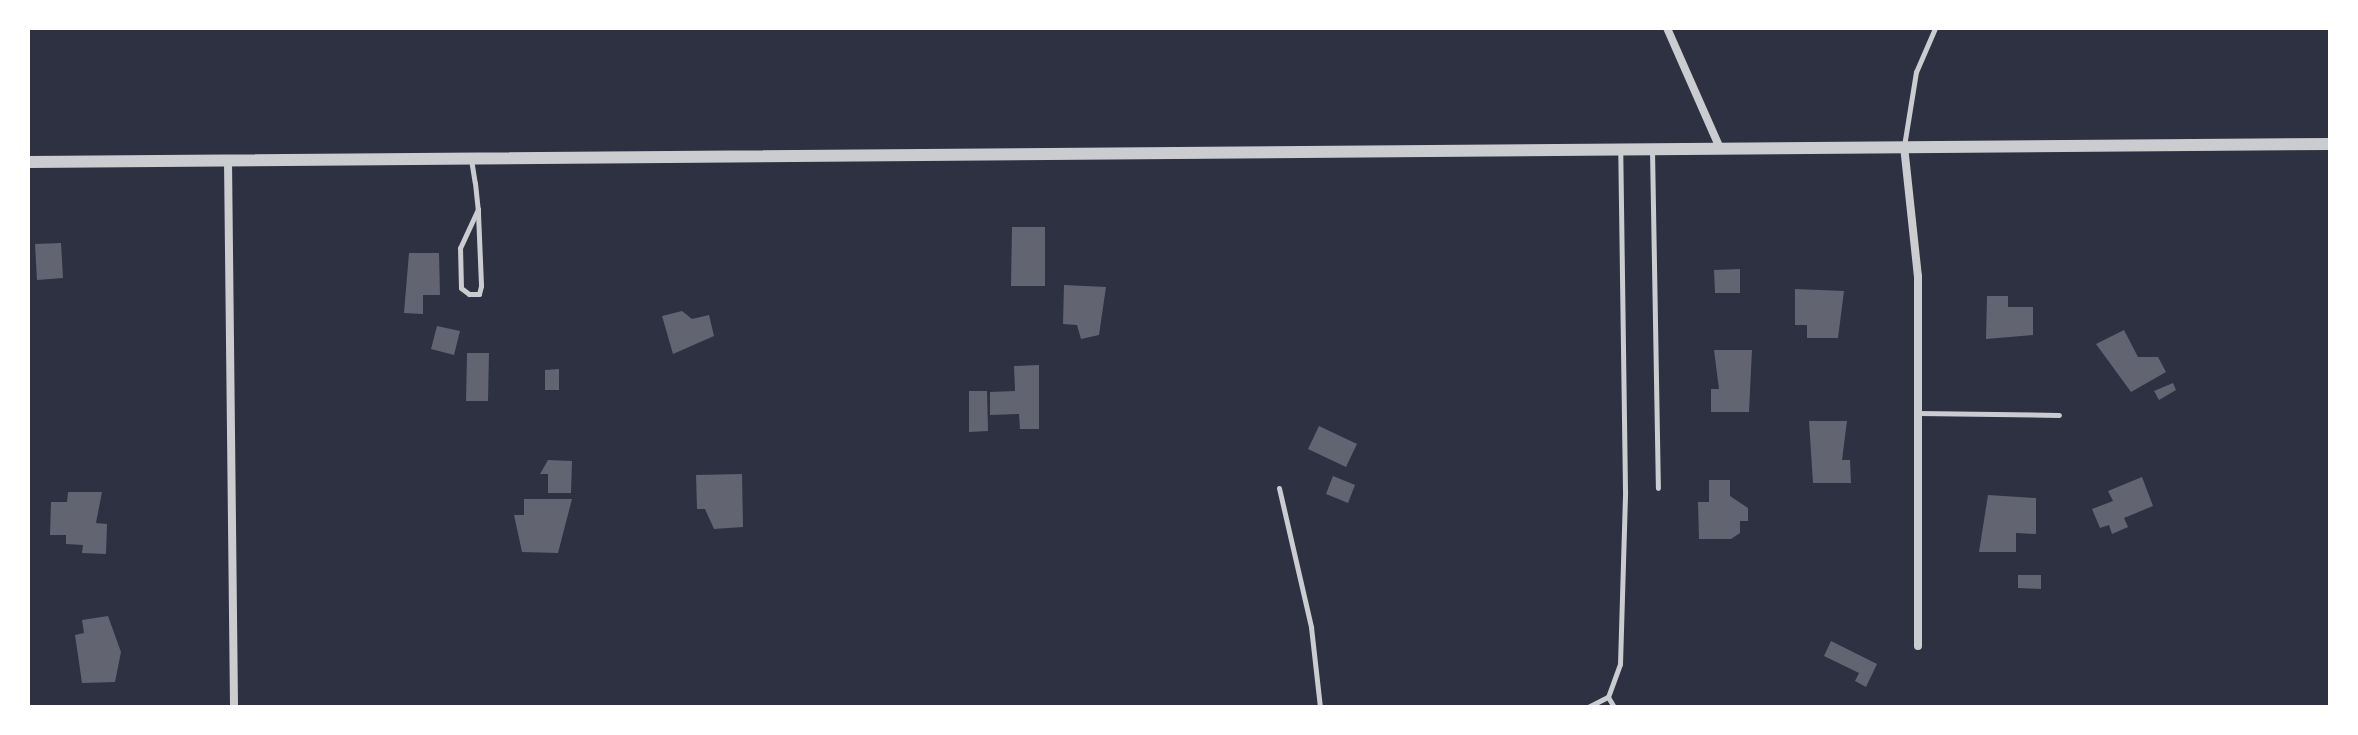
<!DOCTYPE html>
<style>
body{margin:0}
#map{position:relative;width:2358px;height:735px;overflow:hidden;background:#2d3142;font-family:"Source Sans 3",sans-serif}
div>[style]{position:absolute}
.building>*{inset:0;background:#626471}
.service>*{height:5px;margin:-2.5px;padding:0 2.5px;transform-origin:2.5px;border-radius:2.5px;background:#caccd0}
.minor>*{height:8px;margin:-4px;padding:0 4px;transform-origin:4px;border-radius:4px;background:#caccd0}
.tertiary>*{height:12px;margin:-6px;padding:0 6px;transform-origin:6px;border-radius:6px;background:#caccd0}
span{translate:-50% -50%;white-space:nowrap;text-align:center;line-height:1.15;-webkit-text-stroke:6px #fff;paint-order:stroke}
.frame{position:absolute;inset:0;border:30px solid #fff;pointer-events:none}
</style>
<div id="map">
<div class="building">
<i style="clip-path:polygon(1012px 227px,1045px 227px,1045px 286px,1011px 286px)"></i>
<i style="clip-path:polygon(61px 243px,63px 278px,37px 280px,35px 244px)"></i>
<i style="clip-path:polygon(409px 253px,439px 253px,440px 295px,423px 295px,423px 314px,404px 313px)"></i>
<i style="clip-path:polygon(1740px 269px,1740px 293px,1715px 293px,1714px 270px)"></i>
<i style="clip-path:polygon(1064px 285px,1106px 287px,1099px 335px,1081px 339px,1077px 325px,1063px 324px)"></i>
<i style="clip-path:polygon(1795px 289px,1844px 291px,1838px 338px,1807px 338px,1807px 325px,1795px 325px)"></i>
<i style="clip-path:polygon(1987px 296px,2008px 296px,2008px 307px,2033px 307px,2033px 335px,1986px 339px)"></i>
<i style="clip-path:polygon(682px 311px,692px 319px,709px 315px,714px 336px,673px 354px,662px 316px)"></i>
<i style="clip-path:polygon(437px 326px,460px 331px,454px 355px,431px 349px)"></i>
<i style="clip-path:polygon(2124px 330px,2138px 357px,2158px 357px,2166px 372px,2131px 392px,2096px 344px)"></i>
<i style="clip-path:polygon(1714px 350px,1752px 350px,1749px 412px,1711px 412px,1711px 389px,1719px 389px)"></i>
<i style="clip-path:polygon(467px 353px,489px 353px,488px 401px,466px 401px)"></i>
<i style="clip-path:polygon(1039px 365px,1039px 429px,1020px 429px,1019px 414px,990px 415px,990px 392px,1015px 391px,1014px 366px)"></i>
<i style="clip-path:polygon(559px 369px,559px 390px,545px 390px,545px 370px)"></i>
<i style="clip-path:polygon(2173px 383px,2176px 390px,2159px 400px,2154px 391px)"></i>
<i style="clip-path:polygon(969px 391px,987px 391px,988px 431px,969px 432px)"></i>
<i style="clip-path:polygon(1809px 421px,1847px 421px,1842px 460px,1850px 460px,1851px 483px,1813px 483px)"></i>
<i style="clip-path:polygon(1319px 426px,1357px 444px,1346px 467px,1308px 449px)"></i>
<i style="clip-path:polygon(548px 460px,572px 461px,571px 493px,548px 493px,548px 474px,540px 474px)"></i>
<i style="clip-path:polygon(742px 474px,743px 527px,714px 529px,705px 509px,697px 509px,696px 475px)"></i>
<i style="clip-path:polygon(1333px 476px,1355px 485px,1348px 503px,1326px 494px)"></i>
<i style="clip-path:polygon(2142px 477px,2153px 506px,2124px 518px,2128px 527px,2112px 534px,2109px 525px,2100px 528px,2092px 509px,2113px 501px,2108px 491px)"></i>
<i style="clip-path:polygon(1709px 480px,1730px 480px,1730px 496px,1748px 508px,1748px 521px,1740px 521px,1740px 533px,1731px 539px,1699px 539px,1698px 502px,1709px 502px)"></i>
<i style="clip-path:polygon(68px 492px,102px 492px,96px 523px,107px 524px,106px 554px,82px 553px,83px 545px,66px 544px,66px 535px,50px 535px,51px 502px,67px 502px)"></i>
<i style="clip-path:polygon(1988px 495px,2036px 498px,2036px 534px,2016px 533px,2016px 552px,1979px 552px)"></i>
<i style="clip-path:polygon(524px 499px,572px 499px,558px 553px,522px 552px,514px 515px,524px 515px)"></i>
<i style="clip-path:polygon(2018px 575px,2041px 575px,2041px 589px,2018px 588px)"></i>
<i style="clip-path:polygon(108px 616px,121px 652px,115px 682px,82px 683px,75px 635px,84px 633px,82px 620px)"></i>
<i style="clip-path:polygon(1831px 641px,1877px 664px,1866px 687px,1855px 681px,1859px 673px,1824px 656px)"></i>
</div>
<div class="service">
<i style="left:1904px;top:146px;width:75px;rotate:-80.8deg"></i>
<i style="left:1916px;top:72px;width:48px;rotate:-66.6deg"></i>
<i style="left:1652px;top:150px;width:338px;rotate:89deg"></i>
<i style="left:471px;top:159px;width:24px;rotate:81deg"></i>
<i style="left:475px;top:183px;width:30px;rotate:84deg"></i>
<i style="left:478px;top:213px;width:73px;rotate:87.6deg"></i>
<i style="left:481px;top:286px;width:8px;rotate:104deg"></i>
<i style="left:479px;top:294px;width:10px;rotate:180deg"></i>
<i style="left:469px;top:294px;width:10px;rotate:-143deg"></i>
<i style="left:461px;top:288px;width:40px;rotate:-91.4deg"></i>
<i style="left:460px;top:248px;width:43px;rotate:-65.2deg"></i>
<i style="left:1918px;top:413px;width:141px;rotate:0.8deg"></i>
<i style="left:1279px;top:488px;width:143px;rotate:77deg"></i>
<i style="left:1311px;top:627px;width:81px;rotate:83.6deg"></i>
<i style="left:1608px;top:697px;width:35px;rotate:-70deg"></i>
<i style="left:1620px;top:664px;width:173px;rotate:-88.3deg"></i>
<i style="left:1625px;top:491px;width:339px;rotate:-90.8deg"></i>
<i style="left:1608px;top:697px;width:12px;rotate:59deg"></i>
<i style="left:1588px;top:707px;width:22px;rotate:-27deg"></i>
</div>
<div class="minor">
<i style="left:1667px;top:28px;width:131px;rotate:66.2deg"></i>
<i style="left:1904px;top:146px;width:131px;rotate:83.9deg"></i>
<i style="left:1918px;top:276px;width:370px;rotate:90deg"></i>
<i style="left:228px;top:160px;width:547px;rotate:89.37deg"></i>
</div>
<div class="tertiary">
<i style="left:28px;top:162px;width:2302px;rotate:-0.45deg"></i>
</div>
<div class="frame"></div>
</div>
